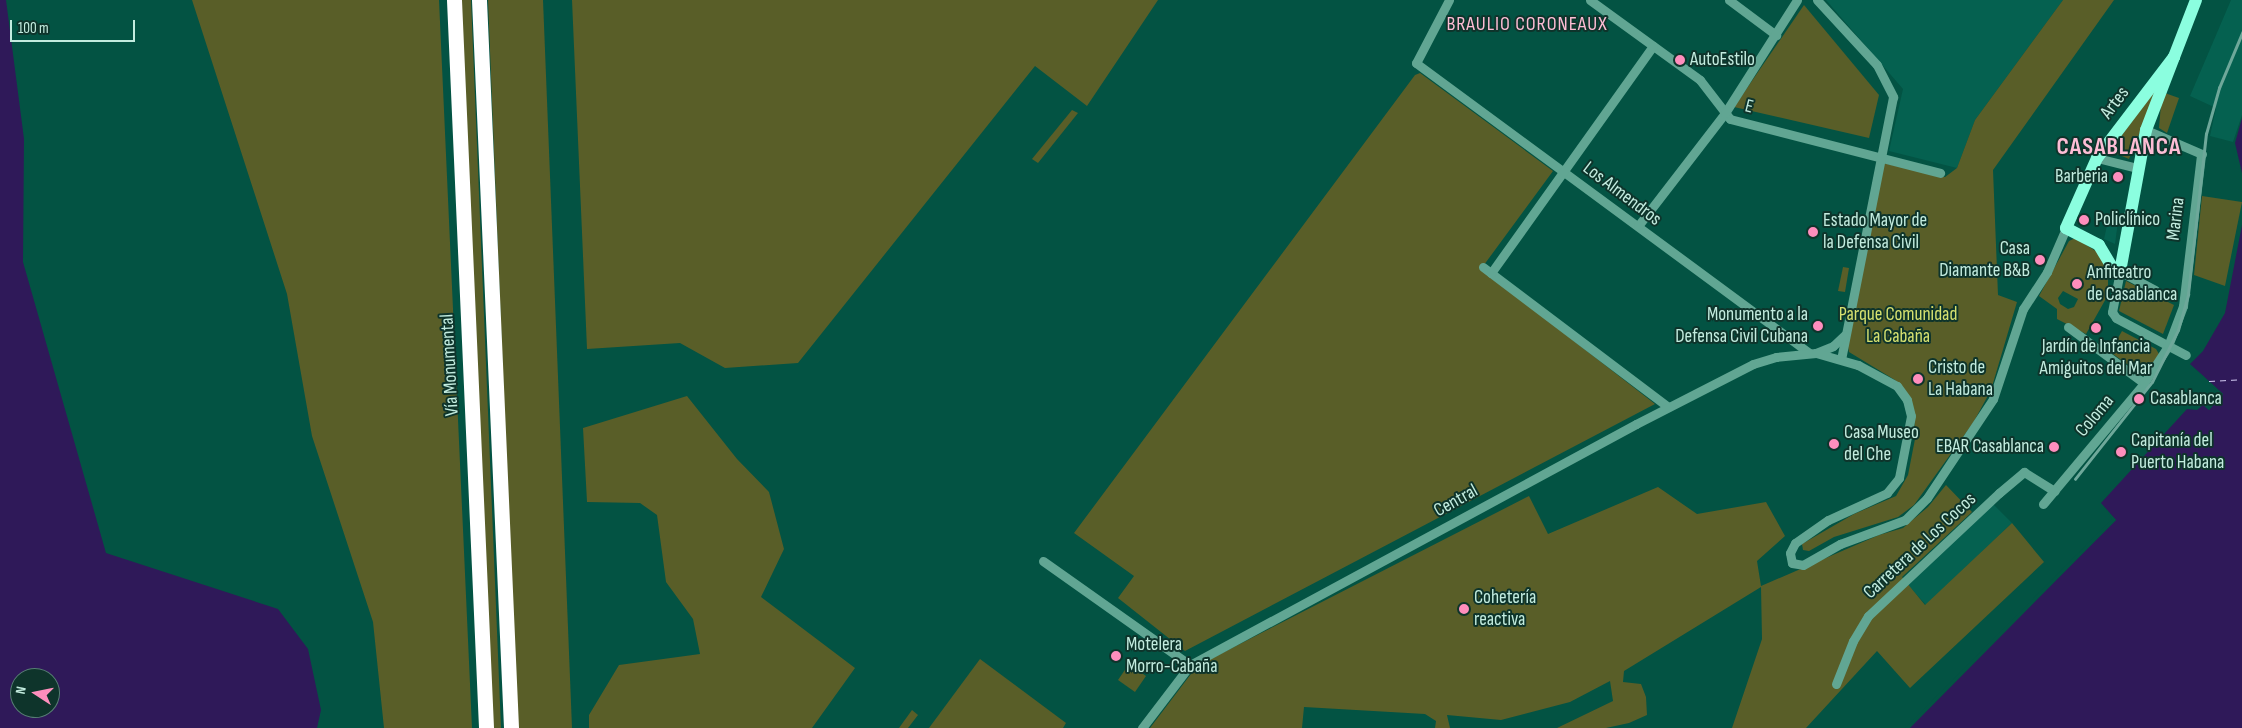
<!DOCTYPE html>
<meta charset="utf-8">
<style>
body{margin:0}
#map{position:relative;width:2242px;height:728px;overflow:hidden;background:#035343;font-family:"Sofia Sans Condensed",sans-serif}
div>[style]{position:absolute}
.built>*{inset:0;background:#056150}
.green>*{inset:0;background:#595e28}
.water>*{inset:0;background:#2f1959}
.pier>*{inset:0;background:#035343}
.ferry>*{height:1px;margin-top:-0.5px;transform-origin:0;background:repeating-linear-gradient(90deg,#d1c9f1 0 6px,transparent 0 11px)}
.minor>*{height:9px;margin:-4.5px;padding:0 4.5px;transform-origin:4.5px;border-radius:4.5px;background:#61a693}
.major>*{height:12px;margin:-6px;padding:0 6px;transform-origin:6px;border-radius:6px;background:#8bfedf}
.highway>*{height:15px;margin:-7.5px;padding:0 7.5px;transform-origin:7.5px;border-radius:7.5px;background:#fff}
.rail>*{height:2.5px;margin:-1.25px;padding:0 1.25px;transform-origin:1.25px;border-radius:1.25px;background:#6ea89a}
.dots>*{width:14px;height:14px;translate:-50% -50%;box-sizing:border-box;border:2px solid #0e342b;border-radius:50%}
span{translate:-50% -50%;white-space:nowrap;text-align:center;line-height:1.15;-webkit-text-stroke:4px #0e342b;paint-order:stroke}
.poi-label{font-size:19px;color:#c3ecdf}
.left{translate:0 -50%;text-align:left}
.right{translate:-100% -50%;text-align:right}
.street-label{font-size:19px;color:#c3ecdf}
.park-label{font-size:19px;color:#d6e170}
.neighbourhood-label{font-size:20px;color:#fdbdd5;letter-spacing:1px}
.district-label{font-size:24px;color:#fdbdd5;font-weight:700;letter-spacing:1px}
.north{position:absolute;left:10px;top:668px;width:50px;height:50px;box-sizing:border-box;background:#0e342b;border:1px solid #567e73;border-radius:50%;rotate:281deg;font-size:14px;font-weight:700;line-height:20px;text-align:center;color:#c3ecdf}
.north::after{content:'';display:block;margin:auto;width:18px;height:22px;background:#fe8ebd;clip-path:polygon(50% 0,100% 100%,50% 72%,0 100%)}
.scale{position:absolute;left:10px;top:20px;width:125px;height:22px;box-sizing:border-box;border:2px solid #c3ecdf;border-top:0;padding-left:6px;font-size:15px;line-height:18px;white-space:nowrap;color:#c3ecdf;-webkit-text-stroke:4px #0e342b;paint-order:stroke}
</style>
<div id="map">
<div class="built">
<i style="clip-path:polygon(1826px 0,2063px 0,1975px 120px,1957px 168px,1889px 151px,1903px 89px)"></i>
<i style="clip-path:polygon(2231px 0,2242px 0,2242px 115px,2233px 142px,2210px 136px,2216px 108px,2190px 96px)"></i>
<i style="clip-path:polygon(2110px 212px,2119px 214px,2115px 244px,2104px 239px)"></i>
<i style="clip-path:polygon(1992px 503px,2012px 523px,1926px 605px,1906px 583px)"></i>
</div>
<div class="green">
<i style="clip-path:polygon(192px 0,439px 0,472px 728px,384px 728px,373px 622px,312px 436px,287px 294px)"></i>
<i style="clip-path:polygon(461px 0,471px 0,501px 728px,492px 728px)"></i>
<i style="clip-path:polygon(488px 0,543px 0,572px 728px,517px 728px)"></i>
<i style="clip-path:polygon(572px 0,1158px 0,1087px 106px,1035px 66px,798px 363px,725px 368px,680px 343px,587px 349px)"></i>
<i style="clip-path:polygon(2063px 0,2114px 0,1993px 170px,1998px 295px,2017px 302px,1991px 390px,1973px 423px,1914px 505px,1898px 517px,1834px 537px,1809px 551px,1803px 550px,1802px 544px,1854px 514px,1896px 496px,1908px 475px,1915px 439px,1914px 413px,1895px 380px,1849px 352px,1847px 341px,1883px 163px,1945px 177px,1957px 168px,1975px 120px)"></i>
<i style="clip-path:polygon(1804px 5px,1879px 95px,1869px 138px,1734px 107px)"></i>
<i style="clip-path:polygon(1420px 73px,1553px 171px,1481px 269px,1655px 404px,1185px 651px,1118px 598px,1134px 576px,1074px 533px,1415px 75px)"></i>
<i style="clip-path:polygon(2159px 85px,2129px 159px,2110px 151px)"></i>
<i style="clip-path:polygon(2162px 92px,2179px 98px,2167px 133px,2159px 128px)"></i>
<i style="clip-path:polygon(1072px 110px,1078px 113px,1038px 163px,1032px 159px)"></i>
<i style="clip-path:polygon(2202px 196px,2242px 202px,2225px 286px,2194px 275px)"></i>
<i style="clip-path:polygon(evenodd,2075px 238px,2099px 253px,2108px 273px,2108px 295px,2086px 334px,2057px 319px,2057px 309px,2039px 296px,2069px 241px,2075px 238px,2063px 291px,2078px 299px,2074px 307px,2068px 309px,2060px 304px,2058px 298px,2063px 291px)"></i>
<i style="clip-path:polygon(1843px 267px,1849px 268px,1845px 292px,1838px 291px)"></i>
<i style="clip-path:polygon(2126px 281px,2174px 305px,2163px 334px,2119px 311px)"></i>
<i style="clip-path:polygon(2122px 331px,2156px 349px,2159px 354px,2144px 376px,2110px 352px)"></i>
<i style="clip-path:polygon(687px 396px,737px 459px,769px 492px,784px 549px,761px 597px,855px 668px,812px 728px,589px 728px,589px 715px,619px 665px,700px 654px,693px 619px,666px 582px,657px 515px,640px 503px,587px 502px,583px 428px)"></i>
<i style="clip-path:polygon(1946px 485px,1972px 512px,1902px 577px,1925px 605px,2012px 523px,2044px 562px,1910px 688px,1877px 651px,1806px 728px,1732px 728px,1762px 639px,1761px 587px,1624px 671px,1623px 682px,1641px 684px,1646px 697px,1647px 715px,1629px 723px,1606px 728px,1557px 728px,1613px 701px,1610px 681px,1570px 702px,1501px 720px,1447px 715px,1450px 728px,1435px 728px,1436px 721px,1425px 714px,1304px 707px,1302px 728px,1150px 728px,1197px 666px,1529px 496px,1548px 534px,1658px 487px,1697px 514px,1766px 502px,1785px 536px,1757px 561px,1761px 586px,1879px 535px,1903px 528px,1928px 507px)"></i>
<i style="clip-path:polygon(980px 659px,1066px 723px,1063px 728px,929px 728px)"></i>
<i style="clip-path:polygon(1129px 664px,1146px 676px,1135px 692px,1118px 680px)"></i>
<i style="clip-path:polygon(912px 710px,918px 715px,908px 728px,899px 728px)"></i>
</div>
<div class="water">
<i style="clip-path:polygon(evenodd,0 0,6px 0,24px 139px,23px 262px,106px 553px,278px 609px,308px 649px,321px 710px,317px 728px,0 728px,0 0,20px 678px,50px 678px,50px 708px,20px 708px,20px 678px)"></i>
<i style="clip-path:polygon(2242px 118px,2242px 173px,2235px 143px)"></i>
<i style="clip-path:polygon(2242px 225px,2242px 728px,1907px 728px,2116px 520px,2101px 503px,2187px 409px,2197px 410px,2203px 405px,2209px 410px,2223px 394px,2190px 364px,2203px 351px,2225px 313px)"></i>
</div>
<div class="pier">
<i style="clip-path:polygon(2190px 364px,2223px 394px,2209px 410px,2203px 405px,2208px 406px,2220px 394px)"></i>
<i style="clip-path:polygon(2104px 507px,2116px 520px,1910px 728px,1905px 728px,2112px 519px)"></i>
</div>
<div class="ferry">
<i style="left:2209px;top:381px;width:33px;rotate:-3deg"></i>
</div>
<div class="minor">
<i style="left:1449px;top:0;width:71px;rotate:117.6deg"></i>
<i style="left:1416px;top:63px;width:488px;rotate:36.4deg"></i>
<i style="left:1590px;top:0;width:136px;rotate:36deg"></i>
<i style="left:1700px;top:80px;width:49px;rotate:52.4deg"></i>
<i style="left:1730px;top:119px;width:217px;rotate:14.4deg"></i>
<i style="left:1729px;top:0;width:59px;rotate:36.7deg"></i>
<i style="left:1817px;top:0;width:88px;rotate:47.3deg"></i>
<i style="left:1877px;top:65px;width:36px;rotate:63deg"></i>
<i style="left:1893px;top:97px;width:267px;rotate:101.2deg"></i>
<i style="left:2146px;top:130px;width:61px;rotate:23.2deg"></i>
<i style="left:2097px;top:158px;width:41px;rotate:14deg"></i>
<i style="left:1638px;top:226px;width:143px;rotate:-52.4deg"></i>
<i style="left:1725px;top:113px;width:134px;rotate:-57.5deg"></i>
<i style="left:1483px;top:267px;width:232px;rotate:37.1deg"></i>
<i style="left:1491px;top:273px;width:279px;rotate:-54.5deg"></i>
<i style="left:2155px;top:290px;width:40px;rotate:-152deg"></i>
<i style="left:2120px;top:271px;width:42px;rotate:101deg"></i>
<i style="left:2112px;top:312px;width:7px;rotate:56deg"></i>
<i style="left:2116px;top:318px;width:79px;rotate:27.9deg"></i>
<i style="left:2068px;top:327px;width:94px;rotate:36.4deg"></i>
<i style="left:1816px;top:353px;width:18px;rotate:-22deg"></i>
<i style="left:1833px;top:346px;width:16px;rotate:-43deg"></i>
<i style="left:2043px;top:504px;width:158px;rotate:-50.1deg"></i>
<i style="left:2144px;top:383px;width:44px;rotate:-57deg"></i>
<i style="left:2168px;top:346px;width:43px;rotate:-69.4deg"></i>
<i style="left:2183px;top:306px;width:153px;rotate:-83.2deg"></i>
<i style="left:1043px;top:561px;width:180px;rotate:35.3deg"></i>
<i style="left:1836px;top:684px;width:46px;rotate:-68.4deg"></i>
<i style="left:1853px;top:641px;width:29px;rotate:-59deg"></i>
<i style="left:1868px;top:616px;width:180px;rotate:-43.2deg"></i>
<i style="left:1999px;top:493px;width:33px;rotate:-40deg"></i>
<i style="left:2024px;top:472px;width:36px;rotate:32deg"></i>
<i style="left:1142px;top:728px;width:79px;rotate:-52.7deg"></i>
<i style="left:1190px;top:665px;width:507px;rotate:-28.38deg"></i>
<i style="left:1636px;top:424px;width:131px;rotate:-27.1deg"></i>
<i style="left:1753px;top:364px;width:24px;rotate:-17deg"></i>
<i style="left:1776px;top:357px;width:40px;rotate:-5.7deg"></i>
<i style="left:1816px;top:353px;width:44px;rotate:15.9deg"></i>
<i style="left:1858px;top:365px;width:44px;rotate:28.3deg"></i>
<i style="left:1897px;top:386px;width:17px;rotate:54deg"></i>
<i style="left:1907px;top:400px;width:16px;rotate:76deg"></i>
<i style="left:1911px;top:416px;width:63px;rotate:101deg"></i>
<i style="left:1899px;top:478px;width:19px;rotate:129deg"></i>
<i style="left:1887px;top:493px;width:65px;rotate:155.4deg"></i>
<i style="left:1828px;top:520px;width:40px;rotate:145.1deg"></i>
<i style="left:1795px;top:543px;width:11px;rotate:117deg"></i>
<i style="left:1790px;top:553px;width:10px;rotate:79deg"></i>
<i style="left:1792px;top:563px;width:11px;rotate:10deg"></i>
<i style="left:1803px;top:565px;width:43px;rotate:-29.6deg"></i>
<i style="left:1840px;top:544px;width:69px;rotate:-20.3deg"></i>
<i style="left:1905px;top:520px;width:31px;rotate:-45deg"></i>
<i style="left:1927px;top:498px;width:119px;rotate:-56.3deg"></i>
<i style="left:1993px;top:399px;width:95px;rotate:-71.6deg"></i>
<i style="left:2023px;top:309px;width:44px;rotate:-57deg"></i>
<i style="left:2047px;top:272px;width:48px;rotate:-66.6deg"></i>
</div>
<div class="major">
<i style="left:2174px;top:57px;width:78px;rotate:111deg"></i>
<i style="left:2146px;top:130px;width:143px;rotate:100.4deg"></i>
<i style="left:2120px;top:271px;width:9px;rotate:-153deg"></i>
<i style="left:2112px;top:267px;width:26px;rotate:-121deg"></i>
<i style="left:2099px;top:245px;width:37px;rotate:-153deg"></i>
<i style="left:2066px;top:228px;width:77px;rotate:-66.1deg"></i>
<i style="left:2097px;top:158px;width:127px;rotate:-52.7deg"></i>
<i style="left:2174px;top:57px;width:61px;rotate:-68.9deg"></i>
</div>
<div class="highway">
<i style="left:454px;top:0;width:729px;rotate:87.48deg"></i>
<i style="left:479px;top:0;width:729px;rotate:87.48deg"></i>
</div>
<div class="rail">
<i style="left:2075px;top:479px;width:124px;rotate:-51.6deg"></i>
<i style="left:2152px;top:382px;width:58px;rotate:-63.4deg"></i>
<i style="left:2178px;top:330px;width:37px;rotate:-74deg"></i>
<i style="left:2188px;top:294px;width:161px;rotate:-83.6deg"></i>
<i style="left:2206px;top:134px;width:48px;rotate:-74.2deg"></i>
<i style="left:2219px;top:88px;width:60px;rotate:-67.3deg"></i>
</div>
<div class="dots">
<i style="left:1680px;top:60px;background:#fe8ebd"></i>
<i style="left:2118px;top:177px;background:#fe8ebd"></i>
<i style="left:2084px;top:220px;background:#fe8ebd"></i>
<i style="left:1813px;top:232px;background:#fe8ebd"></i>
<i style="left:2040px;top:260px;background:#fe8ebd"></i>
<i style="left:2077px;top:284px;background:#fe8ebd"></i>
<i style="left:1818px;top:326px;background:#fe8ebd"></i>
<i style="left:2096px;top:328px;background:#fe8ebd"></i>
<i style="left:1918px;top:379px;background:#fe8ebd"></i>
<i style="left:2139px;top:399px;background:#fe8ebd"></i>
<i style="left:1834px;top:444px;background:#fe8ebd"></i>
<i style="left:2054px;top:447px;background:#fe8ebd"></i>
<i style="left:2121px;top:452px;background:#fe8ebd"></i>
<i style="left:1464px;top:609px;background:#fe8ebd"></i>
<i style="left:1116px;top:656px;background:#fe8ebd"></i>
</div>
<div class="poi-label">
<span class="left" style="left:1690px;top:60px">AutoEstilo</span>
<span class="right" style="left:2108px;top:177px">Barberia</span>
<span class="left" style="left:2095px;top:220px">Policlínico</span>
<span class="left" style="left:1823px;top:232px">Estado Mayor de<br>la Defensa Civil</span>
<span class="right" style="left:2030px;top:260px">Casa<br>Diamante B&amp;B</span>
<span class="left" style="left:2087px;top:284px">Anfiteatro<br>de Casablanca</span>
<span class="right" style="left:1808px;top:326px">Monumento a la<br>Defensa Civil Cubana</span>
<span style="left:2096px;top:358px">Jardín de Infancia<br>Amiguitos del Mar</span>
<span class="left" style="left:1928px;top:379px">Cristo de<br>La Habana</span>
<span class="left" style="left:2150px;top:399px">Casablanca</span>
<span class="left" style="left:1844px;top:444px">Casa Museo<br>del Che</span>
<span class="left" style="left:2131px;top:452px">Capitanía del<br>Puerto Habana</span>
<span class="right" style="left:2044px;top:447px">EBAR Casablanca</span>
<span class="left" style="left:1474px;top:609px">Cohetería<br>reactiva</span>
<span class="left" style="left:1126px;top:656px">Motelera<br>Morro-Cabaña</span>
</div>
<div class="street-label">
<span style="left:2115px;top:103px;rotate:-53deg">Artes</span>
<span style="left:1749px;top:107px;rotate:14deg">E</span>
<span style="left:1622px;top:194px;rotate:37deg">Los Almendros</span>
<span style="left:2176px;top:219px;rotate:-83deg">Marina</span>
<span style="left:450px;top:365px;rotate:-93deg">Vía Monumental</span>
<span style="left:2095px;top:416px;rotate:-50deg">Coloma</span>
<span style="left:1456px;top:501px;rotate:-29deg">Central</span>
<span style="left:1920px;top:546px;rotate:-43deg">Carretera de Los Cocos</span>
</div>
<div class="park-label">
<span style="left:1898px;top:326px">Parque Comunidad<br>La Cabaña</span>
</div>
<div class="neighbourhood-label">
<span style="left:1527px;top:24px">BRAULIO CORONEAUX</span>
</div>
<div class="district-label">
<span style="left:2119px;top:147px">CASABLANCA</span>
</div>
<div class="north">N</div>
<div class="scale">100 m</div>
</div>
